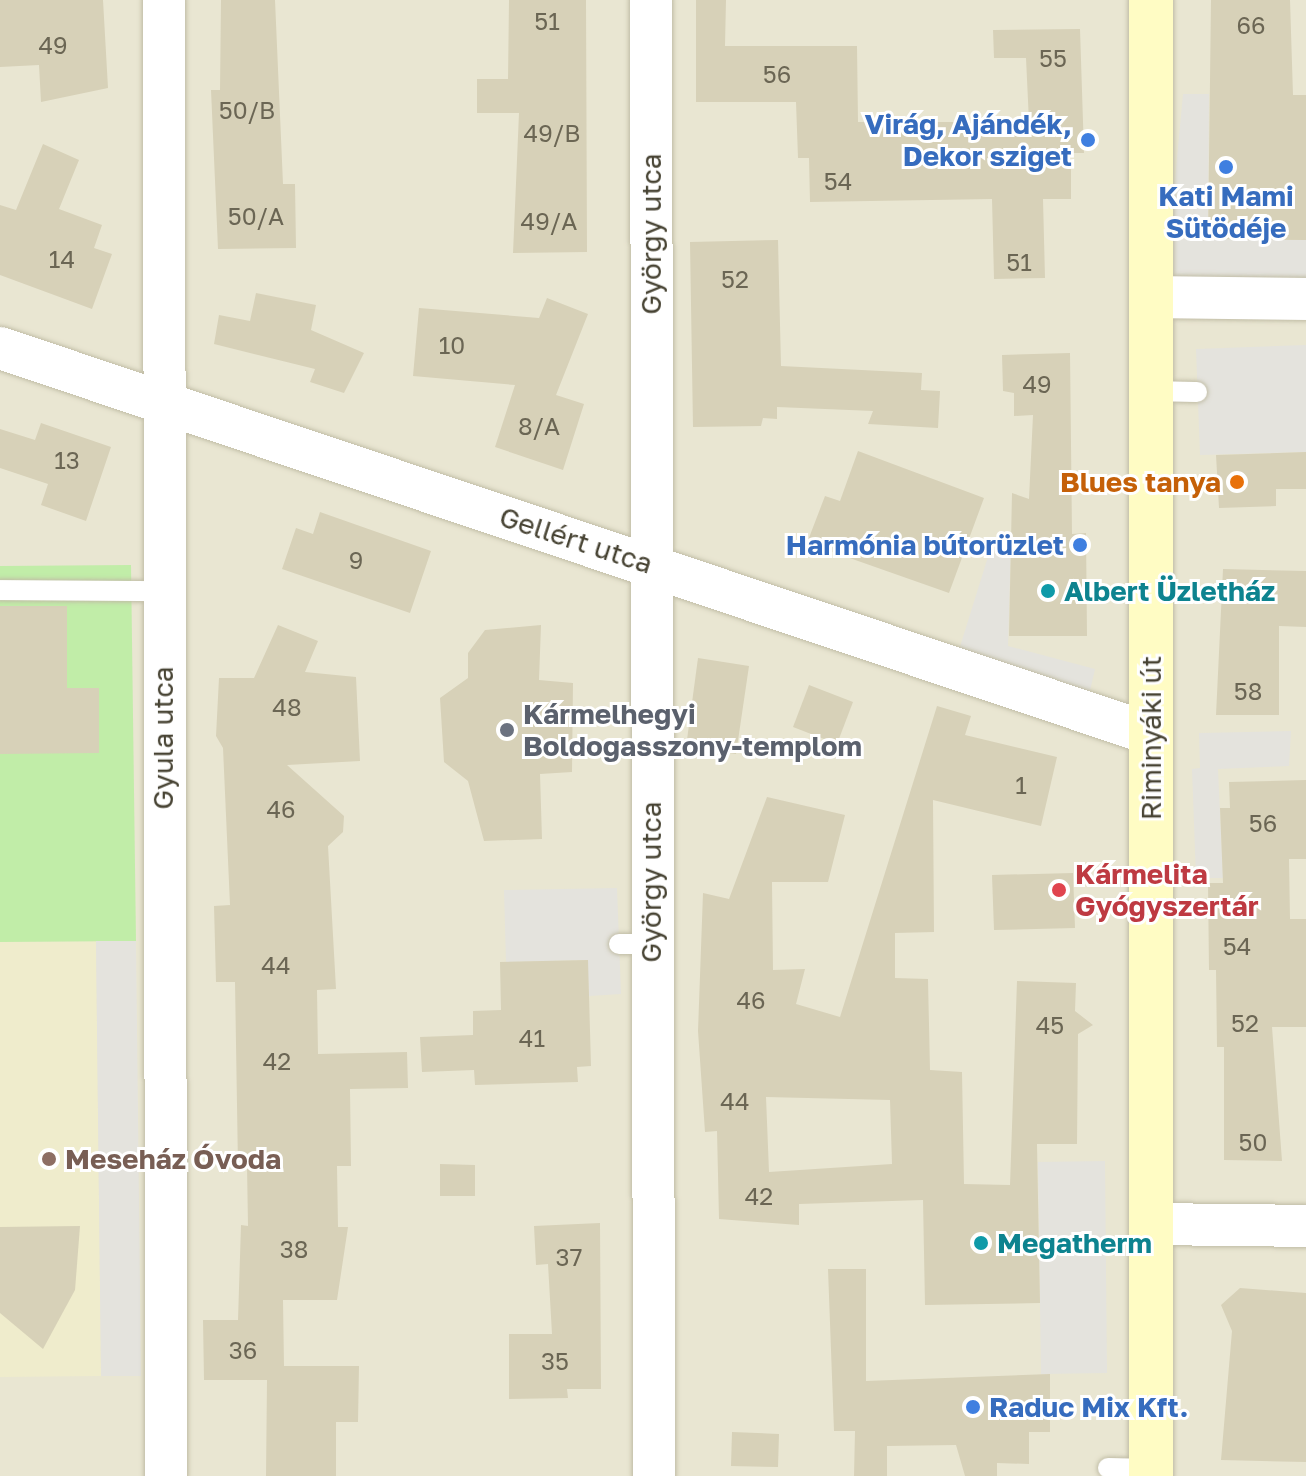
<!DOCTYPE html>
<meta charset="utf-8">
<style>
body{margin:0}
#map{position:relative;width:1306px;height:1476px;overflow:hidden;background:#f4f2e4;font-family:"Golos Text",sans-serif}
div>[style]{position:absolute}
.residential>*{inset:0;background:#e9e6d2}
.education>*{inset:0;background:#efeccc}
.green>*{inset:0;background:#c1eda8}
.parking>*{inset:0;background:#e4e3dd}
.building>*{inset:0;background:#d7d1b8}
.roads{filter:drop-shadow(0 0 2px #c1bda6) drop-shadow(0 0 2px #c1bda6)}
.service>*{height:20px;margin:-10px;padding:0 10px;transform-origin:10px;border-radius:10px;background:#fff}
.minor>*{height:42px;margin:-21px;padding:0 21px;transform-origin:21px;border-radius:21px;background:#fff}
.secondary>*{height:44px;margin:-22px;padding:0 22px;transform-origin:22px;border-radius:22px;background:#fffcc4}
.dots>*{width:22px;height:22px;translate:-50% -50%;box-sizing:border-box;border:4px solid #fff;border-radius:50%}
span{translate:-50% -50%;white-space:nowrap;text-align:center;line-height:1.15;-webkit-text-stroke:6px #fff;paint-order:stroke}
.number-label{font-size:24px;color:#6b6654}
.number-label span{-webkit-text-stroke-width:0}
.shop-label{font-size:28px;color:#366cbe;font-weight:700}
.right{translate:-100% -50%;text-align:right}
.left{translate:0 -50%;text-align:left}
.street-label{font-size:28px;color:#474333}
.food-label{font-size:28px;color:#c56008;font-weight:700}
.culture-label{font-size:28px;color:#0d838f;font-weight:700}
.worship-label{font-size:28px;color:#5b616d;font-weight:700}
.health-label{font-size:28px;color:#be3a42;font-weight:700}
.education-label{font-size:28px;color:#785e54;font-weight:700}
</style>
<div id="map">
<div class="residential">
<i style="clip-path:polygon(0 0,1306px 0,1306px 1476px,0 1476px)"></i>
</div>
<div class="education">
<i style="clip-path:polygon(96px 941px,101px 1376px,0 1377px,0 942px)"></i>
</div>
<div class="green">
<i style="clip-path:polygon(131px 565px,136px 941px,0 942px,0 566px)"></i>
</div>
<div class="parking">
<i style="clip-path:polygon(1183px 94px,1209px 94px,1208px 239px,1306px 240px,1306px 299px,1164px 297px)"></i>
<i style="clip-path:polygon(1306px 345px,1306px 452px,1200px 455px,1196px 349px)"></i>
<i style="clip-path:polygon(992px 544px,1011px 546px,1008px 646px,1095px 669px,1089px 695px,958px 653px)"></i>
<i style="clip-path:polygon(1291px 731px,1289px 766px,1218px 769px,1223px 878px,1196px 878px,1192px 769px,1200px 768px,1199px 733px)"></i>
<i style="clip-path:polygon(617px 888px,621px 994px,589px 996px,587px 960px,506px 962px,504px 890px)"></i>
<i style="clip-path:polygon(96px 941px,136px 941px,141px 1376px,101px 1376px)"></i>
<i style="clip-path:polygon(1105px 1161px,1107px 1373px,1041px 1374px,1038px 1162px)"></i>
</div>
<div class="building">
<i style="clip-path:polygon(0 0,103px 0,108px 88px,41px 102px,39px 65px,0 67px)"></i>
<i style="clip-path:polygon(221px 0,275px 0,283px 184px,295px 184px,296px 248px,218px 249px,211px 90px,220px 90px)"></i>
<i style="clip-path:polygon(509px 0,586px 0,587px 252px,513px 253px,519px 113px,477px 113px,477px 79px,508px 79px)"></i>
<i style="clip-path:polygon(696px 0,726px 0,725px 46px,857px 46px,858px 122px,1029px 122px,1026px 58px,994px 58px,993px 30px,1080px 29px,1084px 153px,1071px 153px,1071px 199px,1043px 199px,1045px 278px,994px 279px,992px 199px,810px 202px,809px 158px,798px 158px,796px 102px,696px 102px)"></i>
<i style="clip-path:polygon(1211px 0,1290px 0,1293px 95px,1306px 95px,1306px 240px,1208px 239px)"></i>
<i style="clip-path:polygon(43px 144px,79px 160px,59px 209px,102px 225px,94px 248px,112px 254px,92px 309px,0 275px,0 205px,16px 210px)"></i>
<i style="clip-path:polygon(778px 240px,781px 366px,922px 373px,921px 390px,940px 391px,938px 428px,868px 424px,873px 411px,777px 407px,777px 419px,763px 418px,761px 426px,693px 427px,690px 242px)"></i>
<i style="clip-path:polygon(256px 293px,316px 305px,311px 330px,364px 353px,344px 393px,310px 382px,315px 369px,214px 344px,219px 315px,250px 321px)"></i>
<i style="clip-path:polygon(547px 298px,588px 314px,556px 395px,584px 404px,563px 470px,495px 447px,515px 385px,413px 376px,419px 308px,539px 318px)"></i>
<i style="clip-path:polygon(1070px 353px,1072px 534px,1086px 533px,1087px 636px,1009px 636px,1012px 493px,1029px 499px,1033px 415px,1014px 416px,1014px 393px,1003px 391px,1002px 355px)"></i>
<i style="clip-path:polygon(41px 423px,111px 447px,86px 521px,41px 505px,48px 484px,0 468px,0 429px,35px 440px)"></i>
<i style="clip-path:polygon(858px 451px,984px 498px,949px 593px,807px 543px,825px 496px,840px 501px)"></i>
<i style="clip-path:polygon(1306px 452px,1306px 489px,1276px 489px,1276px 506px,1219px 508px,1216px 455px)"></i>
<i style="clip-path:polygon(320px 512px,431px 551px,410px 613px,282px 569px,296px 528px,313px 534px)"></i>
<i style="clip-path:polygon(1223px 569px,1306px 571px,1306px 627px,1279px 626px,1279px 715px,1216px 715px)"></i>
<i style="clip-path:polygon(0 606px,67px 606px,67px 688px,99px 688px,99px 753px,0 754px)"></i>
<i style="clip-path:polygon(278px 625px,318px 641px,305px 672px,356px 677px,360px 761px,287px 765px,344px 816px,343px 832px,328px 846px,336px 989px,317px 990px,318px 1054px,407px 1052px,408px 1088px,350px 1089px,351px 1166px,337px 1166px,338px 1227px,348px 1227px,337px 1300px,283px 1300px,284px 1366px,359px 1366px,358px 1422px,336px 1422px,336px 1476px,266px 1476px,267px 1380px,204px 1380px,203px 1320px,238px 1320px,241px 1225px,248px 1226px,247px 1166px,238px 1166px,235px 982px,216px 982px,214px 906px,230px 905px,223px 748px,216px 736px,219px 678px,254px 678px)"></i>
<i style="clip-path:polygon(541px 625px,539px 680px,573px 683px,572px 772px,540px 774px,542px 839px,484px 841px,468px 781px,444px 762px,440px 698px,468px 678px,468px 653px,485px 630px)"></i>
<i style="clip-path:polygon(698px 658px,749px 666px,736px 754px,686px 747px)"></i>
<i style="clip-path:polygon(809px 685px,853px 702px,837px 744px,793px 727px)"></i>
<i style="clip-path:polygon(evenodd,937px 706px,971px 716px,965px 735px,1057px 757px,1041px 826px,933px 800px,934px 932px,895px 933px,895px 978px,928px 979px,930px 1070px,962px 1072px,964px 1184px,1010px 1185px,1017px 981px,1076px 983px,1075px 1011px,1093px 1025px,1078px 1034px,1077px 1144px,1037px 1144px,1040px 1303px,925px 1305px,923px 1200px,799px 1204px,799px 1225px,719px 1219px,717px 1131px,705px 1132px,698px 1031px,703px 893px,729px 899px,767px 797px,845px 815px,828px 882px,772px 882px,773px 970px,805px 969px,796px 1004px,840px 1017px,937px 706px,766px 1097px,890px 1100px,892px 1164px,769px 1172px,766px 1097px)"></i>
<i style="clip-path:polygon(1306px 780px,1306px 859px,1289px 859px,1290px 919px,1306px 919px,1306px 1027px,1272px 1027px,1282px 1161px,1224px 1160px,1224px 1047px,1217px 1047px,1216px 970px,1209px 970px,1208px 883px,1223px 883px,1220px 808px,1230px 808px,1229px 782px)"></i>
<i style="clip-path:polygon(1073px 873px,1075px 928px,994px 930px,992px 875px)"></i>
<i style="clip-path:polygon(588px 960px,591px 1066px,577px 1067px,578px 1082px,475px 1085px,474px 1070px,422px 1072px,420px 1037px,473px 1035px,473px 1011px,501px 1010px,500px 962px)"></i>
<i style="clip-path:polygon(440px 1164px,475px 1165px,475px 1196px,440px 1196px)"></i>
<i style="clip-path:polygon(600px 1223px,601px 1389px,567px 1389px,568px 1398px,509px 1399px,509px 1334px,552px 1334px,548px 1264px,536px 1265px,534px 1226px)"></i>
<i style="clip-path:polygon(80px 1226px,75px 1290px,43px 1349px,0 1313px,0 1227px)"></i>
<i style="clip-path:polygon(828px 1269px,866px 1269px,866px 1381px,1050px 1374px,1050px 1432px,1029px 1432px,1029px 1464px,997px 1463px,997px 1476px,965px 1476px,956px 1445px,887px 1446px,887px 1476px,854px 1476px,855px 1431px,834px 1431px)"></i>
<i style="clip-path:polygon(1240px 1288px,1306px 1293px,1306px 1462px,1221px 1460px,1232px 1331px,1221px 1305px)"></i>
<i style="clip-path:polygon(732px 1432px,779px 1434px,778px 1467px,731px 1466px)"></i>
</div>
<div class="roads">
<div class="service">
<i style="left:1150px;top:391px;width:47px;rotate:1.2deg"></i>
<i style="left:0;top:590px;width:163px;rotate:0.4deg"></i>
<i style="left:619px;top:944px;width:33px"></i>
<i style="left:1108px;top:1468px;width:43px;rotate:1.3deg"></i>
</div>
<div class="minor">
<i style="left:164px;top:0;width:1476px;rotate:89.92deg"></i>
<i style="left:651px;top:0;width:1476px;rotate:89.88deg"></i>
<i style="left:1151px;top:297px;width:155px;rotate:0.7deg"></i>
<i style="left:0;top:348px;width:1214px;rotate:18.54deg"></i>
<i style="left:1151px;top:1224px;width:155px;rotate:0.7deg"></i>
</div>
<div class="secondary">
<i style="left:1151px;top:0;width:1476px;rotate:90deg"></i>
</div>
</div>
<div class="dots">
<i style="left:1088px;top:140px;background:#3f7fe0"></i>
<i style="left:1226px;top:167px;background:#3f7fe0"></i>
<i style="left:1237px;top:482px;background:#e8710a"></i>
<i style="left:1080px;top:545px;background:#3f7fe0"></i>
<i style="left:1048px;top:591px;background:#0f9aa8"></i>
<i style="left:507px;top:730px;background:#6b7280"></i>
<i style="left:1059px;top:890px;background:#e0444e"></i>
<i style="left:49px;top:1159px;background:#8d6e63"></i>
<i style="left:981px;top:1243px;background:#0f9aa8"></i>
<i style="left:973px;top:1407px;background:#3f7fe0"></i>
</div>
<div class="number-label">
<span style="left:547px;top:21px">51</span>
<span style="left:1251px;top:25px">66</span>
<span style="left:53px;top:45px">49</span>
<span style="left:1053px;top:58px">55</span>
<span style="left:777px;top:74px">56</span>
<span style="left:247px;top:110px">50/B</span>
<span style="left:552px;top:133px">49/B</span>
<span style="left:838px;top:181px">54</span>
<span style="left:256px;top:216px">50/A</span>
<span style="left:549px;top:221px">49/A</span>
<span style="left:62px;top:259px">14</span>
<span style="left:1019px;top:262px">51</span>
<span style="left:735px;top:279px">52</span>
<span style="left:452px;top:345px">10</span>
<span style="left:1037px;top:384px">49</span>
<span style="left:539px;top:426px">8/A</span>
<span style="left:67px;top:460px">13</span>
<span style="left:356px;top:560px">9</span>
<span style="left:1248px;top:691px">58</span>
<span style="left:287px;top:707px">48</span>
<span style="left:1021px;top:785px">1</span>
<span style="left:281px;top:809px">46</span>
<span style="left:1263px;top:823px">56</span>
<span style="left:1237px;top:946px">54</span>
<span style="left:276px;top:965px">44</span>
<span style="left:751px;top:1000px">46</span>
<span style="left:1245px;top:1023px">52</span>
<span style="left:1050px;top:1025px">45</span>
<span style="left:532px;top:1038px">41</span>
<span style="left:277px;top:1061px">42</span>
<span style="left:735px;top:1101px">44</span>
<span style="left:1253px;top:1142px">50</span>
<span style="left:759px;top:1196px">42</span>
<span style="left:294px;top:1249px">38</span>
<span style="left:569px;top:1257px">37</span>
<span style="left:243px;top:1350px">36</span>
<span style="left:555px;top:1361px">35</span>
</div>
<div class="shop-label">
<span class="right" style="left:1072px;top:140px">Virág, Ajándék,<br>Dekor sziget</span>
<span style="left:1226px;top:212px">Kati Mami<br>Sütödéje</span>
<span class="right" style="left:1064px;top:545px">Harmónia bútorüzlet</span>
<span class="left" style="left:989px;top:1407px">Raduc Mix Kft.</span>
</div>
<div class="street-label">
<span style="left:651px;top:234px;rotate:-90deg">György utca</span>
<span style="left:576px;top:540px;rotate:18deg">Gellért utca</span>
<span style="left:163px;top:738px;rotate:-90deg">Gyula utca</span>
<span style="left:1151px;top:738px;rotate:-90deg">Riminyáki út</span>
<span style="left:651px;top:882px;rotate:-90deg">György utca</span>
</div>
<div class="food-label">
<span class="right" style="left:1221px;top:482px">Blues tanya</span>
</div>
<div class="culture-label">
<span class="left" style="left:1064px;top:591px">Albert Üzletház</span>
<span class="left" style="left:997px;top:1243px">Megatherm</span>
</div>
<div class="worship-label">
<span class="left" style="left:523px;top:730px">Kármelhegyi<br>Boldogasszony-templom</span>
</div>
<div class="health-label">
<span class="left" style="left:1075px;top:890px">Kármelita<br>Gyógyszertár</span>
</div>
<div class="education-label">
<span class="left" style="left:65px;top:1159px">Meseház Óvoda</span>
</div>
</div>
